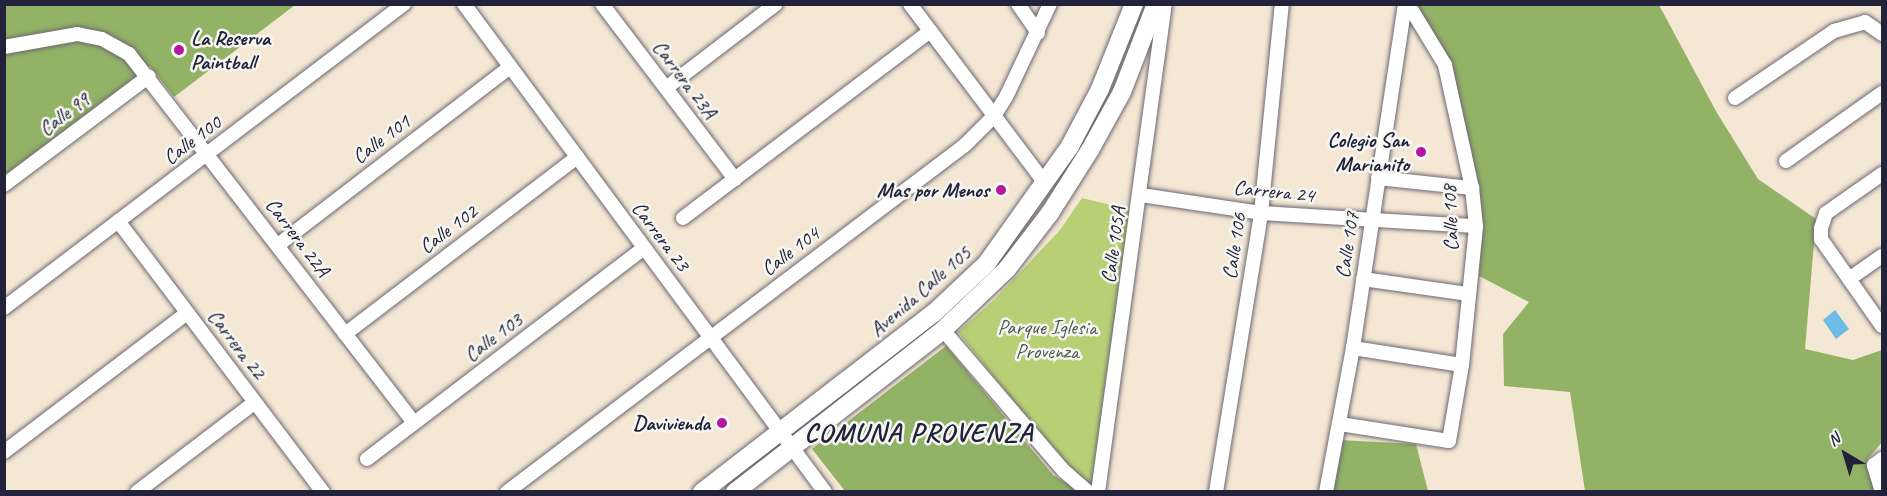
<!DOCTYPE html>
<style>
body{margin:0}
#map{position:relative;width:1887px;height:496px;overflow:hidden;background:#f4e7d4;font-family:Caveat,sans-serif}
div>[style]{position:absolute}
.green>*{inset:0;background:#b8d075}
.forest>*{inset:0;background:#92b266}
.water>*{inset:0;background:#6cbce7}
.roads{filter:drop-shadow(0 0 2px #6c6771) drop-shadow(0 0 2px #6c6771)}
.minor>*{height:14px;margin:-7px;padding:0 7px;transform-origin:7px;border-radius:7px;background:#fff}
.major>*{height:18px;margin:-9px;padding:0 9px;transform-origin:9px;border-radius:9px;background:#fff}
.dots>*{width:16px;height:16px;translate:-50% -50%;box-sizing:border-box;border:3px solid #f6f6f2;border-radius:50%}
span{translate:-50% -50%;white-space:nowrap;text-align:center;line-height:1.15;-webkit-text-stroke:5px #f6f6f2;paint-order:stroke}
.poi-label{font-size:21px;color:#22223b;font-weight:700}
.left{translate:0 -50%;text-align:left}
.right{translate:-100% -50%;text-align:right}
.street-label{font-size:21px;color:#22223b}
.park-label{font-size:21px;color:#4f564c}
.district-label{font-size:27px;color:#22223b;font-weight:700;letter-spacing:1.5px}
.frame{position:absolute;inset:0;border:6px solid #22223b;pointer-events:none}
.north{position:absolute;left:1815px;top:424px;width:60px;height:60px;-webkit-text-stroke:4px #f6f6f2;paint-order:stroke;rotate:322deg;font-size:16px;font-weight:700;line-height:24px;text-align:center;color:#22223b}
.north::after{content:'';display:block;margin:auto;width:21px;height:27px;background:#22223b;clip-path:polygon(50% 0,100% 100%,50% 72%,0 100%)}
</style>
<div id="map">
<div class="green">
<i style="clip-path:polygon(1082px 198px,1131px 210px,1092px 491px,1065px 466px,958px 332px,994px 300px,1060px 230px)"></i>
</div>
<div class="forest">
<i style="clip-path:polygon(5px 5px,295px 5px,174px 97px,150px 66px,5px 175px)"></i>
<i style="clip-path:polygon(1412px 5px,1659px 5px,1717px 113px,1758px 179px,1816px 219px,1805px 349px,1853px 360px,1882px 350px,1882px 442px,1868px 459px,1880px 491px,1585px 491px,1570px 392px,1504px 386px,1503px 334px,1529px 302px,1479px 276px,1480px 228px,1447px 63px)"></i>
<i style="clip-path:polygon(946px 346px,1053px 475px,1079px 491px,845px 491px,812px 449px)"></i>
<i style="clip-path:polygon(1339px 440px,1416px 444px,1428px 491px,1331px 492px)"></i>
</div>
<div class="water">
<i style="clip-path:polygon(1835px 310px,1849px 329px,1836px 339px,1823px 320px)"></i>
</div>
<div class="roads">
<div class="minor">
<i style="left:464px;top:4px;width:607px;rotate:53.51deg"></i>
<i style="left:602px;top:4px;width:220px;rotate:52.8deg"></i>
<i style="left:910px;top:4px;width:224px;rotate:53deg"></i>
<i style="left:1018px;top:4px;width:35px;rotate:55deg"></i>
<i style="left:4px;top:47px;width:74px;rotate:-10.1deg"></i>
<i style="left:77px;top:34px;width:25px;rotate:11deg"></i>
<i style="left:102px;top:39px;width:31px;rotate:29deg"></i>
<i style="left:129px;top:54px;width:466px;rotate:52.3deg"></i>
<i style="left:666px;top:88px;width:138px;rotate:-37.4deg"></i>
<i style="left:1735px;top:98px;width:120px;rotate:-34.1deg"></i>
<i style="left:1834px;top:31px;width:32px;rotate:-16deg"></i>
<i style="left:1865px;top:22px;width:21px;rotate:35deg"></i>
<i style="left:1786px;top:161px;width:118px;rotate:-35.3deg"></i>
<i style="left:1882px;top:174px;width:68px;rotate:145.1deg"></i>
<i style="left:1826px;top:213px;width:16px;rotate:108deg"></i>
<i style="left:1821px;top:228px;width:11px;rotate:90deg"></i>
<i style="left:1821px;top:239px;width:106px;rotate:55deg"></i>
<i style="left:1378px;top:178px;width:95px;rotate:6.1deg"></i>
<i style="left:4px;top:185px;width:181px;rotate:-36.9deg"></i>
<i style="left:1141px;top:195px;width:121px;rotate:8.5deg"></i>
<i style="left:1261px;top:213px;width:215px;rotate:3.5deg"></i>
<i style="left:683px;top:218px;width:310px;rotate:-37.1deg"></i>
<i style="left:118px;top:221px;width:340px;rotate:52.9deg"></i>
<i style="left:278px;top:245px;width:292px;rotate:-37.5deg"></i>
<i style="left:1363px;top:279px;width:107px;rotate:8.1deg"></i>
<i style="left:1849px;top:279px;width:40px;rotate:-34.9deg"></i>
<i style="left:4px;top:308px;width:502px;rotate:-37.23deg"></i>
<i style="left:943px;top:330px;width:186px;rotate:49.4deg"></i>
<i style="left:1064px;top:471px;width:32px;rotate:41deg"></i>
<i style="left:345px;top:334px;width:292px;rotate:-37.3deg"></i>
<i style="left:1353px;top:348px;width:110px;rotate:8.9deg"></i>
<i style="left:1340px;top:424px;width:110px;rotate:8.9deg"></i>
<i style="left:1449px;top:441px;width:77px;rotate:-80.3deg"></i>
<i style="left:1462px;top:365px;width:140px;rotate:-84.2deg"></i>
<i style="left:1476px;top:226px;width:38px;rotate:-96deg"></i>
<i style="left:1472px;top:188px;width:126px;rotate:-102.4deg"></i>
<i style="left:1445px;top:65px;width:71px;rotate:-121.2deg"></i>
<i style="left:4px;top:452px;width:230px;rotate:-37.2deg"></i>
<i style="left:367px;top:459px;width:348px;rotate:-37.3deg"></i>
<i style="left:137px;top:492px;width:148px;rotate:-37.3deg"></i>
<i style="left:507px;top:492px;width:575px;rotate:-37.15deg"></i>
<i style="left:965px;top:145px;width:41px;rotate:-45deg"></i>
<i style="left:994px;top:116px;width:22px;rotate:-58deg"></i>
<i style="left:1006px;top:97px;width:103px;rotate:-64.7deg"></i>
<i style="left:1098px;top:492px;width:493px;rotate:-82.2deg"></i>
<i style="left:1216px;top:492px;width:283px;rotate:-80.8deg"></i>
<i style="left:1261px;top:213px;width:210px;rotate:-84.3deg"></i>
<i style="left:1326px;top:492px;width:147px;rotate:-79.4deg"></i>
<i style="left:1353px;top:348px;width:348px;rotate:-81.4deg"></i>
<i style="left:1882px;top:492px;width:28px;rotate:-107deg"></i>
<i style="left:1874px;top:465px;width:10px;rotate:-37deg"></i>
</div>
<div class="major">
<i style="left:702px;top:492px;width:293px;rotate:-37.7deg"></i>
<i style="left:934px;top:313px;width:73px;rotate:-43.3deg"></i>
<i style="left:987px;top:263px;width:143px;rotate:-54.6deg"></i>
<i style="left:1070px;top:146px;width:64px;rotate:-62.2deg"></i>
<i style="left:1100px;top:89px;width:92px;rotate:-68.2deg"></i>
<i style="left:735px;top:492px;width:264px;rotate:-37.9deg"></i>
<i style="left:943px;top:330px;width:88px;rotate:-43.6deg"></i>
<i style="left:1007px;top:269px;width:71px;rotate:-52.5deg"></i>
<i style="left:1050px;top:213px;width:75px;rotate:-57.6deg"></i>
<i style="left:1090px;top:150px;width:66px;rotate:-61.1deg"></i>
<i style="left:1122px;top:92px;width:94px;rotate:-68.9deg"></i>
</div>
</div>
<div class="dots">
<i style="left:179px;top:50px;background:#b5179e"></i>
<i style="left:1421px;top:152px;background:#b5179e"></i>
<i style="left:1001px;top:190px;background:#b5179e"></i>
<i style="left:722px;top:423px;background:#b5179e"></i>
</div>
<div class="poi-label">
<span class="left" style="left:191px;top:50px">La Reserva<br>Paintball</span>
<span class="right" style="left:1409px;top:152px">Colegio San<br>Marianito</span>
<span class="right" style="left:989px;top:190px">Mas por Menos</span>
<span class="right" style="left:710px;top:423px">Davivienda</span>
</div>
<div class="street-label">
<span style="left:685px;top:79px;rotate:53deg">Carrera 23A</span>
<span style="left:64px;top:114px;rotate:-37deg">Calle 99</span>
<span style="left:381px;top:139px;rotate:-37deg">Calle 101</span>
<span style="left:192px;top:140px;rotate:-37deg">Calle 100</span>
<span style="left:1274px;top:191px;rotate:6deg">Carrera 24</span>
<span style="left:1450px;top:218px;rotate:-92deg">Calle 108</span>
<span style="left:448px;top:229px;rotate:-37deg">Calle 102</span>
<span style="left:661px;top:236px;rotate:53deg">Carrera 23</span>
<span style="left:298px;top:237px;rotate:53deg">Carrera 22A</span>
<span style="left:1113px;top:245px;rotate:-82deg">Calle 105A</span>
<span style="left:1347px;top:245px;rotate:-81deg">Calle 107</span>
<span style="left:1234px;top:246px;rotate:-81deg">Calle 106</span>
<span style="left:790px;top:251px;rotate:-37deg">Calle 104</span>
<span style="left:920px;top:291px;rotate:-41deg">Avenida Calle 105</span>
<span style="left:493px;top:337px;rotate:-37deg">Calle 103</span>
<span style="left:237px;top:344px;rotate:53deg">Carrera 22</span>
</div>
<div class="park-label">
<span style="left:1047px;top:339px">Parque Iglesia<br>Provenza</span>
</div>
<div class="district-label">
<span style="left:919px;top:433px">COMUNA PROVENZA</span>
</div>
<div class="frame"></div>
<div class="north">N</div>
</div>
